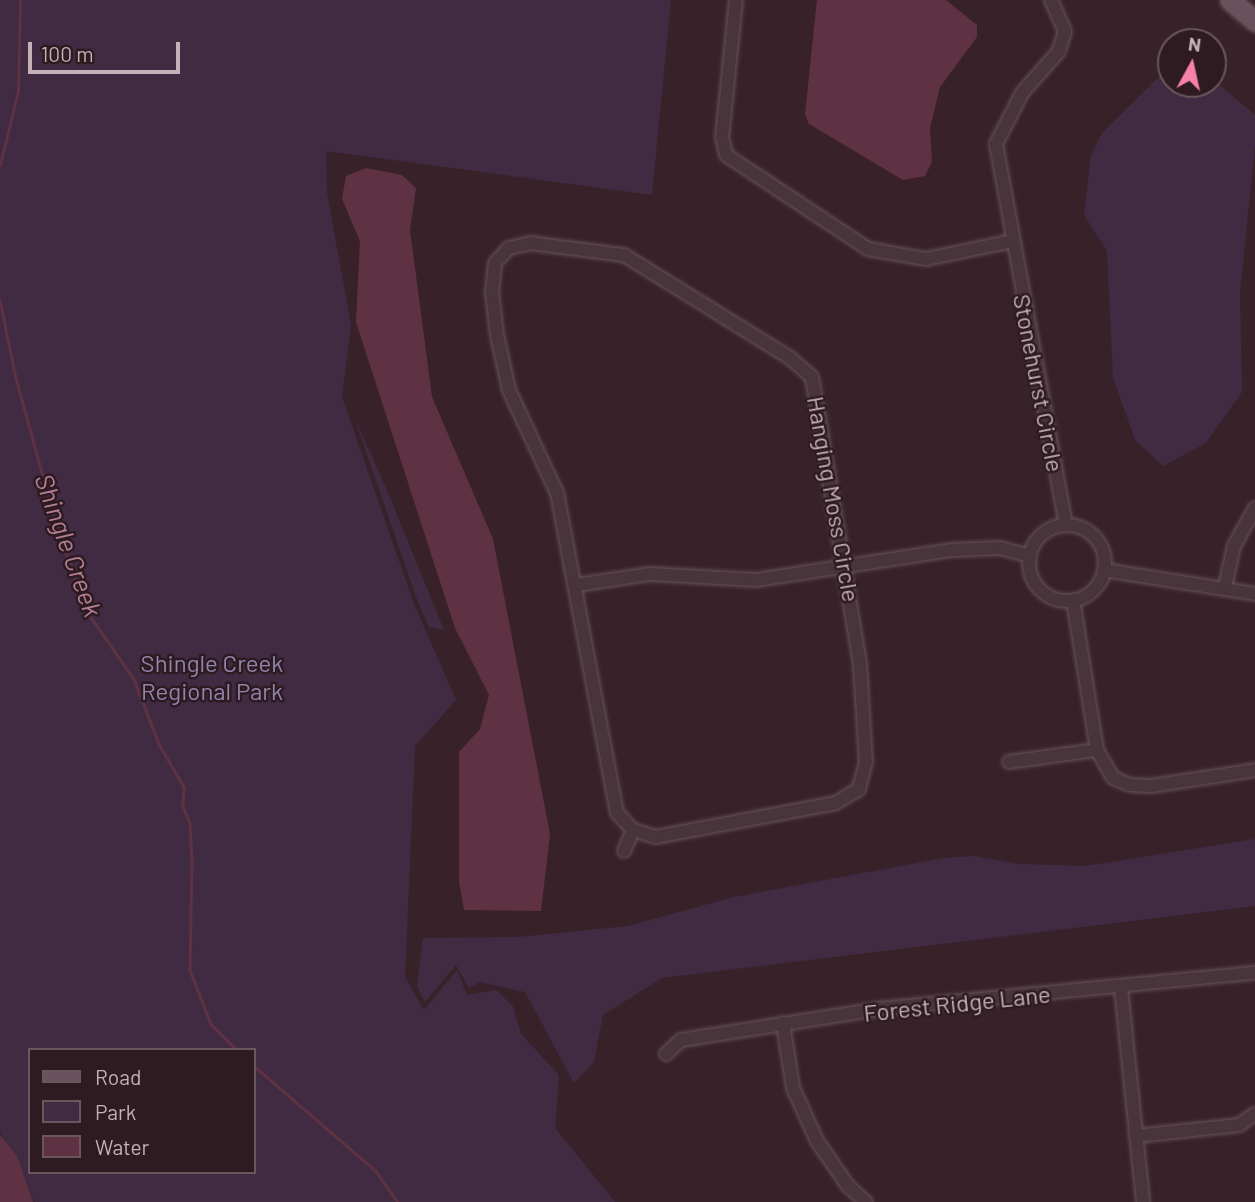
<!DOCTYPE html>
<style>
body{margin:0}
#map{position:relative;width:1255px;height:1202px;overflow:hidden;background:#39212a;font-family:Barlow,sans-serif}
div>[style]{position:absolute}
.green>*{inset:0;background:#412b42}
.water>*{inset:0;background:#5e3242}
.stream>*{height:2.5px;margin:-1.25px;padding:0 1.25px;transform-origin:1.25px;border-radius:1.25px;background:#5e3242}
.roads{filter:drop-shadow(0 0 2px #675259) drop-shadow(0 0 2px #675259)}
.street>*{height:12px;margin:-6px;padding:0 6px;transform-origin:6px;border-radius:6px;background:#49343c}
.street>.ring{margin:-6px;padding:0;box-sizing:content-box;background:none;border:12px solid #49343c;border-radius:50%}
.primary>*{height:19px;margin:-9.5px;padding:0 9.5px;transform-origin:9.5px;border-radius:9.5px;background:#69525b}
span{translate:-50% -50%;white-space:nowrap;text-align:center;line-height:1.15;-webkit-text-stroke:5px #2e1a21;paint-order:stroke}
.street-label{font-size:24px;color:#c6afb6}
.park-label{font-size:24px;color:#9085ab}
.water-label{font-size:26px;color:#b27e92;font-style:italic}
.legend{position:absolute;left:28px;top:1048px;width:228px;height:126px;box-sizing:border-box;background:#2e1a21;border:2px solid #6b565d;margin:0;padding:9px 12px;list-style:none;font-size:21px;color:#c6afb6}
.legend li{display:flex;align-items:center;gap:14px;height:35px}
.legend b{width:35px;border:2px solid #6b565d}
.north{position:absolute;left:1157px;top:28px;width:70px;height:70px;box-sizing:border-box;background:#2e1a21;border:2px solid #6b565d;border-radius:50%;rotate:8deg;font-size:19px;font-weight:700;line-height:28px;text-align:center;color:#c6afb6}
.north::after{content:'';display:block;margin:auto;width:24px;height:32px;background:#f881a9;clip-path:polygon(50% 0,100% 100%,50% 72%,0 100%)}
.scale{position:absolute;left:28px;top:42px;width:152px;height:32px;box-sizing:border-box;border:4px solid #c6afb6;border-top:0;padding-left:9px;font-size:21px;line-height:24px;white-space:nowrap;color:#c6afb6;-webkit-text-stroke:5px #2e1a21;paint-order:stroke}
</style>
<div id="map">
<div class="green">
<i style="clip-path:polygon(evenodd,0 0,671px 0,652px 195px,326px 151px,327px 193px,351px 325px,342px 397px,414px 604px,456px 700px,415px 746px,405px 977px,424px 1010px,457px 970px,467px 995px,496px 990px,513px 1006px,521px 1034px,559px 1075px,555px 1128px,615px 1202px,34px 1202px,0 1132px,0 0,30px 1050px,254px 1050px,254px 1172px,30px 1172px,30px 1050px)"></i>
<i style="clip-path:polygon(1168px 68px,1171px 84px,1213px 84px,1213px 79px,1255px 115px,1255px 146px,1240px 292px,1242px 392px,1206px 443px,1163px 466px,1135px 440px,1113px 377px,1107px 251px,1084px 215px,1091px 155px,1102px 133px)"></i>
<i style="clip-path:polygon(354px 417px,384px 483px,444px 630px,429px 627px,418px 602px)"></i>
<i style="clip-path:polygon(1255px 839px,1255px 906px,662px 978px,603px 1015px,594px 1062px,574px 1083px,525px 992px,480px 982px,469px 988px,456px 965px,425px 1002px,417px 986px,423px 938px,518px 937px,628px 926px,734px 897px,944px 858px,973px 856px,1020px 864px,1085px 866px)"></i>
</div>
<div class="water">
<i style="clip-path:polygon(817px 0,946px 0,977px 25px,977px 37px,940px 87px,930px 128px,932px 162px,925px 176px,903px 180px,809px 124px,805px 114px)"></i>
<i style="clip-path:polygon(366px 168px,402px 175px,416px 188px,410px 230px,432px 397px,493px 539px,550px 834px,541px 911px,464px 910px,459px 881px,459px 752px,480px 729px,489px 695px,455px 628px,356px 322px,360px 241px,342px 199px,346px 176px)"></i>
<i style="clip-path:polygon(0 1135px,17px 1156px,33px 1202px,0 1202px)"></i>
</div>
<div class="stream">
<i style="left:0;top:165px;width:76px;rotate:-76.3deg"></i>
<i style="left:18px;top:91px;width:91px;rotate:-88.7deg"></i>
<i style="left:0;top:300px;width:76px;rotate:78.5deg"></i>
<i style="left:15px;top:374px;width:151px;rotate:74.7deg"></i>
<i style="left:55px;top:520px;width:95px;rotate:71deg"></i>
<i style="left:86px;top:610px;width:84px;rotate:55.2deg"></i>
<i style="left:134px;top:679px;width:70px;rotate:69deg"></i>
<i style="left:159px;top:744px;width:50px;rotate:59.8deg"></i>
<i style="left:184px;top:787px;width:19px;rotate:93deg"></i>
<i style="left:183px;top:806px;width:18px;rotate:68deg"></i>
<i style="left:190px;top:823px;width:37px;rotate:87deg"></i>
<i style="left:192px;top:860px;width:110px;rotate:91deg"></i>
<i style="left:190px;top:970px;width:58px;rotate:68.7deg"></i>
<i style="left:211px;top:1024px;width:37px;rotate:45deg"></i>
<i style="left:254px;top:1066px;width:161px;rotate:40.7deg"></i>
<i style="left:376px;top:1171px;width:38px;rotate:55deg"></i>
</div>
<div class="roads">
<div class="street">
<i style="left:736px;top:0;width:138px;rotate:95.8deg"></i>
<i style="left:722px;top:137px;width:18px;rotate:77deg"></i>
<i style="left:726px;top:155px;width:170px;rotate:33.5deg"></i>
<i style="left:868px;top:249px;width:59px;rotate:9.8deg"></i>
<i style="left:926px;top:259px;width:88px;rotate:-11.8deg"></i>
<i style="left:1051px;top:0;width:34px;rotate:66deg"></i>
<i style="left:1065px;top:31px;width:21px;rotate:107deg"></i>
<i style="left:1059px;top:51px;width:56px;rotate:131.4deg"></i>
<i style="left:1022px;top:93px;width:57px;rotate:117deg"></i>
<i style="left:996px;top:144px;width:387px;rotate:79.6deg"></i>
<i style="left:530px;top:243px;width:95px;rotate:7.3deg"></i>
<i style="left:624px;top:255px;width:195px;rotate:31.8deg"></i>
<i style="left:790px;top:358px;width:29px;rotate:41deg"></i>
<i style="left:812px;top:377px;width:292px;rotate:80.5deg"></i>
<i style="left:860px;top:665px;width:97px;rotate:86.5deg"></i>
<i style="left:866px;top:762px;width:28px;rotate:105deg"></i>
<i style="left:859px;top:789px;width:27px;rotate:149deg"></i>
<i style="left:836px;top:803px;width:183px;rotate:169.3deg"></i>
<i style="left:656px;top:837px;width:24px;rotate:-163deg"></i>
<i style="left:633px;top:830px;width:23px;rotate:-133deg"></i>
<i style="left:617px;top:813px;width:326px;rotate:-100.6deg"></i>
<i style="left:557px;top:493px;width:114px;rotate:-115deg"></i>
<i style="left:509px;top:390px;width:56px;rotate:-102.3deg"></i>
<i style="left:497px;top:335px;width:43px;rotate:-96.6deg"></i>
<i style="left:492px;top:292px;width:29px;rotate:-84deg"></i>
<i style="left:495px;top:263px;width:21px;rotate:-47deg"></i>
<i style="left:509px;top:248px;width:22px;rotate:-13deg"></i>
<i class="ring" style="left:1029px;top:525px;width:64px;height:64px"></i>
<i style="left:1104px;top:570px;width:153px;rotate:9deg"></i>
<i style="left:577px;top:585px;width:74px;rotate:-8.6deg"></i>
<i style="left:650px;top:574px;width:106px;rotate:3.2deg"></i>
<i style="left:756px;top:580px;width:199px;rotate:-8.7deg"></i>
<i style="left:953px;top:550px;width:47px;rotate:-2.4deg"></i>
<i style="left:1000px;top:548px;width:30px;rotate:15deg"></i>
<i style="left:1225px;top:587px;width:42px;rotate:-77.6deg"></i>
<i style="left:1234px;top:546px;width:43px;rotate:-61.1deg"></i>
<i style="left:1073px;top:600px;width:152px;rotate:80.9deg"></i>
<i style="left:1097px;top:750px;width:32px;rotate:60deg"></i>
<i style="left:1113px;top:778px;width:18px;rotate:22deg"></i>
<i style="left:1130px;top:785px;width:21px;rotate:3deg"></i>
<i style="left:1151px;top:786px;width:105px;rotate:-8.7deg"></i>
<i style="left:1009px;top:762px;width:89px;rotate:-7.8deg"></i>
<i style="left:624px;top:851px;width:23px;rotate:-67deg"></i>
<i style="left:1121px;top:988px;width:215px;rotate:84.1deg"></i>
<i style="left:783px;top:1023px;width:66px;rotate:81.3deg"></i>
<i style="left:793px;top:1088px;width:58px;rotate:65.6deg"></i>
<i style="left:817px;top:1141px;width:55px;rotate:55.4deg"></i>
<i style="left:848px;top:1186px;width:24px;rotate:42deg"></i>
<i style="left:666px;top:1054px;width:21px;rotate:-43deg"></i>
<i style="left:681px;top:1040px;width:199px;rotate:-8.9deg"></i>
<i style="left:878px;top:1009px;width:379px;rotate:-5.5deg"></i>
<i style="left:1136px;top:1136px;width:104px;rotate:-6.1deg"></i>
<i style="left:1239px;top:1125px;width:19px;rotate:-35deg"></i>
</div>
<div class="primary">
<i style="left:1230px;top:0;width:33px;rotate:40deg"></i>
</div>
</div>
<div class="street-label">
<span style="left:1039px;top:383px;rotate:79deg">Stonehurst Circle</span>
<span style="left:834px;top:499px;rotate:80deg">Hanging Moss Circle</span>
<span style="left:957px;top:1003px;rotate:-6deg">Forest Ridge Lane</span>
</div>
<div class="park-label">
<span style="left:212px;top:677px">Shingle Creek<br>Regional Park</span>
</div>
<div class="water-label">
<span style="left:69px;top:545px;rotate:70deg">Shingle Creek</span>
</div>
<ul class="legend">
<li><b style="height:9px;background:#69525b"></b>Road</li>
<li><b style="height:19px;background:#412b42"></b>Park</li>
<li><b style="height:19px;background:#5e3242"></b>Water</li>
</ul>
<div class="north">N</div>
<div class="scale">100 m</div>
</div>
